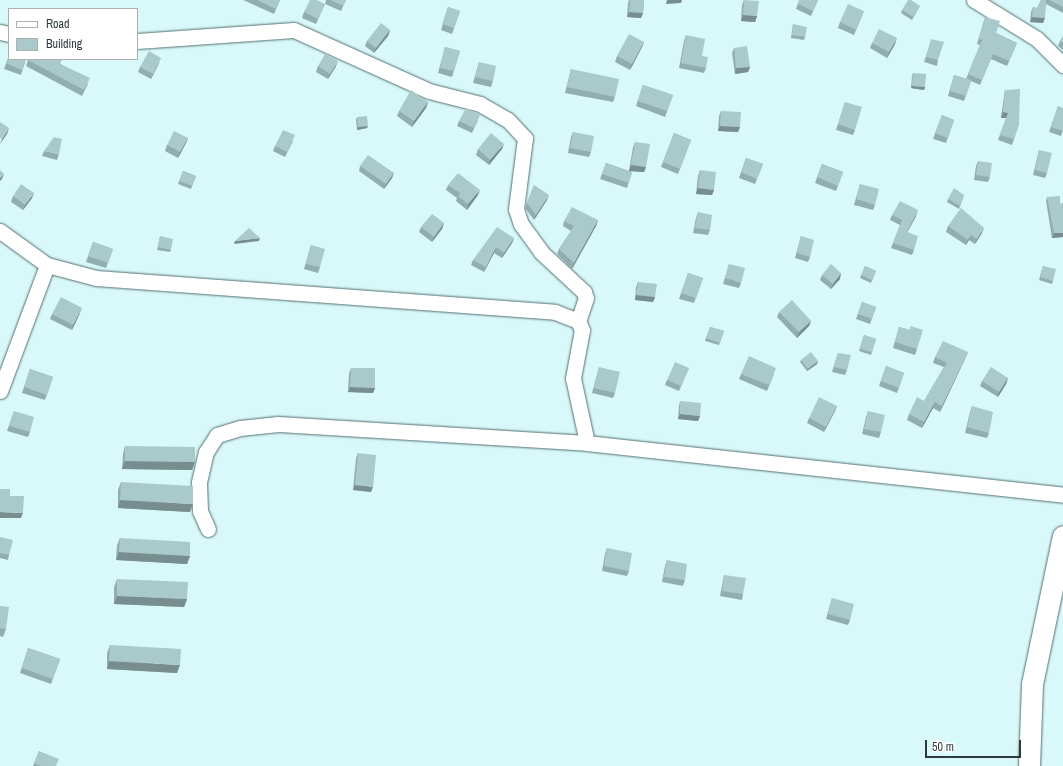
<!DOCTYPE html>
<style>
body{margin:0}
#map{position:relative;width:1063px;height:766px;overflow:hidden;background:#d8f8fa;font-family:"Archivo Narrow",sans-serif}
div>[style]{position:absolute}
.roads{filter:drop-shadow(0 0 1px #526f71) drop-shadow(0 0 1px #526f71)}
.minor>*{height:15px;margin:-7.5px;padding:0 7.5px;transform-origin:7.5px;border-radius:7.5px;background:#fff}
.secondary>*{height:21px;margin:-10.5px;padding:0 10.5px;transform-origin:10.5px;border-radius:10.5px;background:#fff}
.wall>*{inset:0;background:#92adaf}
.shaded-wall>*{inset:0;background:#778d8e}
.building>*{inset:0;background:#aac9cb}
span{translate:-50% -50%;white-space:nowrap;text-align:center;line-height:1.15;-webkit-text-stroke:3px #fff;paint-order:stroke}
.legend{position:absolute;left:8px;top:8px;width:130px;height:52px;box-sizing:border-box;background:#fff;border:1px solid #abb0b1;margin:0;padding:5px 7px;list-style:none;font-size:12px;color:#2d3a3b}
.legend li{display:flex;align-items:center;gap:8px;height:20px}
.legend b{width:20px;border:1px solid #abb0b1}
.scale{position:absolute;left:925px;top:740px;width:96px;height:18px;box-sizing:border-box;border:2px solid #2d3a3b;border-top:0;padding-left:5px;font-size:12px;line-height:14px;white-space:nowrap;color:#2d3a3b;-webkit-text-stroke:3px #fff;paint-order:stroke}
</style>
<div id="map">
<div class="roads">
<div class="minor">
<i style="left:974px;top:0;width:74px;rotate:31.8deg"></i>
<i style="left:1037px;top:39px;width:37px;rotate:45deg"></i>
<i style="left:0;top:32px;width:9px;rotate:13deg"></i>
<i style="left:137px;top:41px;width:157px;rotate:-4deg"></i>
<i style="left:294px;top:30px;width:148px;rotate:24.3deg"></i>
<i style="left:429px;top:91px;width:53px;rotate:14.3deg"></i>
<i style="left:480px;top:104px;width:32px;rotate:30deg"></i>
<i style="left:508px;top:120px;width:25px;rotate:47deg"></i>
<i style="left:525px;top:138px;width:72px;rotate:97.2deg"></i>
<i style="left:516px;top:209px;width:16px;rotate:72deg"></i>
<i style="left:521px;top:224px;width:34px;rotate:54deg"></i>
<i style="left:541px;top:252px;width:59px;rotate:42.9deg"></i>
<i style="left:584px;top:292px;width:6px;rotate:72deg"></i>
<i style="left:586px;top:298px;width:24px;rotate:109deg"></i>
<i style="left:0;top:231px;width:58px;rotate:35.9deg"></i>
<i style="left:0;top:391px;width:134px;rotate:-69.5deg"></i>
<i style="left:47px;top:265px;width:51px;rotate:14.9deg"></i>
<i style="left:96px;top:278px;width:460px;rotate:4.2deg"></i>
<i style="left:555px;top:312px;width:25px;rotate:21deg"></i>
<i style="left:578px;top:321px;width:10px;rotate:66deg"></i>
<i style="left:582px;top:330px;width:49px;rotate:100.6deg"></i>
<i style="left:573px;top:378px;width:66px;rotate:77.8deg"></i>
<i style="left:208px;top:529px;width:20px;rotate:-114deg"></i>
<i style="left:200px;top:511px;width:29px;rotate:-92deg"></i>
<i style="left:199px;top:482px;width:31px;rotate:-77deg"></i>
<i style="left:206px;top:452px;width:20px;rotate:-57deg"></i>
<i style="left:217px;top:435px;width:24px;rotate:-17deg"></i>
<i style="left:240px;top:428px;width:38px;rotate:-6deg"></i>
<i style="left:278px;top:424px;width:310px;rotate:3.5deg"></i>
<i style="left:587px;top:443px;width:479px;rotate:6.2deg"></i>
</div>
<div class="secondary">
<i style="left:1029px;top:766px;width:82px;rotate:-87.9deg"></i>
<i style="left:1032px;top:684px;width:151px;rotate:-78.2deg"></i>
</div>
</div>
<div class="wall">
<i style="clip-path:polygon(243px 0,280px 0,274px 14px)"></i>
<i style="clip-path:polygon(326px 0,346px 0,341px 11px,325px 4px)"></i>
<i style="clip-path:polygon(629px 0,644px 0,643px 13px,641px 18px,627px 17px,628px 3px)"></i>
<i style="clip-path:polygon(744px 0,757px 16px,755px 22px,741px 21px,742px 5px)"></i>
<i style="clip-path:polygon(799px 0,818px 0,811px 16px,796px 9px)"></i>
<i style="clip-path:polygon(1041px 0,1063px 0,1063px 13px,1046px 4px,1043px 23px,1030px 22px,1031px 12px,1033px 7px,1037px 8px)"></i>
<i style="clip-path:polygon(325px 4px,316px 24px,302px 18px,304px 12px)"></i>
<i style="clip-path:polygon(920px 6px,912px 20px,901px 13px,902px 10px)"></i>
<i style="clip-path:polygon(448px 7px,460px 11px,452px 34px,441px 30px)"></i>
<i style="clip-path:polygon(864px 11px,854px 35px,838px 28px,840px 22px)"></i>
<i style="clip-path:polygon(985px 17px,996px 33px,1017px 43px,1007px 66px,991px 59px,980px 85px,971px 81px,964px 101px,948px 96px,954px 75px,966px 79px,980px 45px,977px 44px)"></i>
<i style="clip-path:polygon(793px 24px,805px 37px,804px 40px,791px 38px)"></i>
<i style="clip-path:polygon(390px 30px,388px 36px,374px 53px,365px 46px,367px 41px)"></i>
<i style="clip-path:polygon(686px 35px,702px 56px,706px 68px,704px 73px,679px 68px,684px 41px)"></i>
<i style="clip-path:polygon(1063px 36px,1063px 50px,1058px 46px,1060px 41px)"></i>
<i style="clip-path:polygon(644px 42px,642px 47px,630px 70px,615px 62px,617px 56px)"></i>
<i style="clip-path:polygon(872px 43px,895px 44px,887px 58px,870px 48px)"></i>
<i style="clip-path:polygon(930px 44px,938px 60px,937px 66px,924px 62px)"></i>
<i style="clip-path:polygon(445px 47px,460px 51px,452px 77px,438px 73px)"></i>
<i style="clip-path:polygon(734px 48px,750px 67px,748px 72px,735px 74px,732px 53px)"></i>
<i style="clip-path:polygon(9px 55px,26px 59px,21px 75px,4px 69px)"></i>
<i style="clip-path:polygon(28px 60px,61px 64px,88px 84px,82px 96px,26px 66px)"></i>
<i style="clip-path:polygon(479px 62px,493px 81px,491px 87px,473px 83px)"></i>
<i style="clip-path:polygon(159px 63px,151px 79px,138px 72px,140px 67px)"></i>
<i style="clip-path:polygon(318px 66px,336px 66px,328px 79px,316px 72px)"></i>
<i style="clip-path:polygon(571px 69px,615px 97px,613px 102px,565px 93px)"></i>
<i style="clip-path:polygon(913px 73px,925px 87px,924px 90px,911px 88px,912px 76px)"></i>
<i style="clip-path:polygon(643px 85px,673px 95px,665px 117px,636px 106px)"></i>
<i style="clip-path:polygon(1005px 90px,1019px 124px,1012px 145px,998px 140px,1006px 118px,1001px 118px,1004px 96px)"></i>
<i style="clip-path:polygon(428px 102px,426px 108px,412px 127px,397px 116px,399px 111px)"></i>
<i style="clip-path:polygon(845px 102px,855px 130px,853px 135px,836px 130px)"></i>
<i style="clip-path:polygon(1058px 106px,1063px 130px,1061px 136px,1049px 132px)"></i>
<i style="clip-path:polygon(721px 111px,740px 127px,738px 132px,718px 131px,719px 116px)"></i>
<i style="clip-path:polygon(942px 115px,954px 120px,946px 143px,933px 139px)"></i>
<i style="clip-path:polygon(357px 117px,367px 128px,357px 130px,356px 120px)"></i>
<i style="clip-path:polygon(478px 120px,472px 133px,457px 126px,459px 121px)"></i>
<i style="clip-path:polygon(573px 132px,591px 152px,589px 157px,568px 153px,571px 137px)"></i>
<i style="clip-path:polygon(674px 133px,691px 140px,678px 174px,661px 167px)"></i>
<i style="clip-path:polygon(188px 138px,186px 143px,178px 158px,165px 151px,167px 145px)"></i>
<i style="clip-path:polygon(293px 141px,285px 157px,273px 151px,275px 146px)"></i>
<i style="clip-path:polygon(635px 142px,646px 167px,644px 172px,629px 171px,633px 147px)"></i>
<i style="clip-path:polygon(478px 149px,502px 149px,489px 165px,476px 155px)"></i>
<i style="clip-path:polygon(1039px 150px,1047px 173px,1045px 178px,1033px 175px)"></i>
<i style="clip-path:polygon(44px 151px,59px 154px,57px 160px,42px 156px)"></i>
<i style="clip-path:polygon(746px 158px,763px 164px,755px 184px,739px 178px)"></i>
<i style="clip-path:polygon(978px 161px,990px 177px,988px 182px,974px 180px,976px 166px)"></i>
<i style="clip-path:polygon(606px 163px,632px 172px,627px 188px,600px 179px)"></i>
<i style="clip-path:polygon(822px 164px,843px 172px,836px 191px,815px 183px)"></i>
<i style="clip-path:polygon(360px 166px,394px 173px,392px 178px,384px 189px,359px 171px)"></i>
<i style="clip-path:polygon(700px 170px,714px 190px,712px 195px,696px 194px,698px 176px)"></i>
<i style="clip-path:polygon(183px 171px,196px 176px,191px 189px,178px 184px)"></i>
<i style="clip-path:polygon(860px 184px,875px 205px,873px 210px,854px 205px)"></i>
<i style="clip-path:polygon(448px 185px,478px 195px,467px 210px,456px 201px,457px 198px,446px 190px)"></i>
<i style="clip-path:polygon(534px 185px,547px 200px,534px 220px,525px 208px)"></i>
<i style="clip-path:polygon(964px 195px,959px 209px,947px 202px,948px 199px)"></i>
<i style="clip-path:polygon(13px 196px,32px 198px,23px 210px,11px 202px)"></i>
<i style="clip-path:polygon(1047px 197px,1060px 204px,1063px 203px,1063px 237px,1052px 238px,1046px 201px)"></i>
<i style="clip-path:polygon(698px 212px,710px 230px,708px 235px,693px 233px,696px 218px)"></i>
<i style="clip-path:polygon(892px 215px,916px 216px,907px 232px,914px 250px,912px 255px,891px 248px,900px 225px,890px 220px)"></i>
<i style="clip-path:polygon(598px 220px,596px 226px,572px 269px,557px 254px,559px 249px,571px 231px,563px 226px,564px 221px)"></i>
<i style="clip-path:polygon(444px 223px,442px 229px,432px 242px,419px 232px,421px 227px)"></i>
<i style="clip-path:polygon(948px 226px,982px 233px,975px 244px,969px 240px,966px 245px,946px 232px)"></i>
<i style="clip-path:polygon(160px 236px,171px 250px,170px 252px,157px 250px)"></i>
<i style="clip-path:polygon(801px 236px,810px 257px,808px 262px,795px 258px)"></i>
<i style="clip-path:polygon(514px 238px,512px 243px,502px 258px,494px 253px,484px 272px,471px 265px,473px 260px)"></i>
<i style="clip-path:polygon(93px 242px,113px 249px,106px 268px,86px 262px)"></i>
<i style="clip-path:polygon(311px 245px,320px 267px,318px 273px,304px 269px)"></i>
<i style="clip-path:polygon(729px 264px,741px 283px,739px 288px,723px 284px)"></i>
<i style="clip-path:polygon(865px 266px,876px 271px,871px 283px,860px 278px)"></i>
<i style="clip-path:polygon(1043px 266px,1053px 281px,1052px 284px,1039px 280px)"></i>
<i style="clip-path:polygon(688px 273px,703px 278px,694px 303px,679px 299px)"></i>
<i style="clip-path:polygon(822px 275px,840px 279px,831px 289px,820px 280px)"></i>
<i style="clip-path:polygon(638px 282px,655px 297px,653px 302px,635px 300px,636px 287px)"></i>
<i style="clip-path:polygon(862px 302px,876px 307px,870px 324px,856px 319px)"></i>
<i style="clip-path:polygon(779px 312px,811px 321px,809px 326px,797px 338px,777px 317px)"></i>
<i style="clip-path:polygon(80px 313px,72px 330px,50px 319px,52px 314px)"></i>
<i style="clip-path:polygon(911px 326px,917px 349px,915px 355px,893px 348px,899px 327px,910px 330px)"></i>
<i style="clip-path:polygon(710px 327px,724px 331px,719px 345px,705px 341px)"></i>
<i style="clip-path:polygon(864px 335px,876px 339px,871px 355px,859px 351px)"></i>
<i style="clip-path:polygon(968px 352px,940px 412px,933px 408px,922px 428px,907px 420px,909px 414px,924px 401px,944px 367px,933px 363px,935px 357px)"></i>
<i style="clip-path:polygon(838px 353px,847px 370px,845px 375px,832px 372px)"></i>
<i style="clip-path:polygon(801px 360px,817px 364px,807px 371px,800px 362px)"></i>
<i style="clip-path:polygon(886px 366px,904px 373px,897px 393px,879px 386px)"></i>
<i style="clip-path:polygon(599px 367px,615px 393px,613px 398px,592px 393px)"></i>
<i style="clip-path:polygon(351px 368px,375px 388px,373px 393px,348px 392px,349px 373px)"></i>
<i style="clip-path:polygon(689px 368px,679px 391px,665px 385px,667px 380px)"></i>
<i style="clip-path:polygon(30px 369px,53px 377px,45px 400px,22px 393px)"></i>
<i style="clip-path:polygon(741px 374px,774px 374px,767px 391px,739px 379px)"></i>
<i style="clip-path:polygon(1008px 378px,1006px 384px,998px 397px,980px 386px,982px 381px)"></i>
<i style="clip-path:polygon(680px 401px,700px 416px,698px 421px,678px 419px,679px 406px)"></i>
<i style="clip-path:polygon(837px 406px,835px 411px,824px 432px,807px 423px,809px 418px)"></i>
<i style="clip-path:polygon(972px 406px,989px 433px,987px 438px,965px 433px,970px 412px)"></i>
<i style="clip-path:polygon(14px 411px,30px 432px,28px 437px,7px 431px)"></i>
<i style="clip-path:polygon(868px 411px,881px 432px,879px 438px,862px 434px,866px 417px)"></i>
<i style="clip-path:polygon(125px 446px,195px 462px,192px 470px,122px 469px,123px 454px)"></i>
<i style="clip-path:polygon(358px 453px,371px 492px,353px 490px,356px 458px)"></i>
<i style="clip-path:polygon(121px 482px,190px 512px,118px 508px,118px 490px)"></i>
<i style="clip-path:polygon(0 537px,9px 555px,8px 560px,0 558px)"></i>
<i style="clip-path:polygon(120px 538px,190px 556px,187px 564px,116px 560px,117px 545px)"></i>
<i style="clip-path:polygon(607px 548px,629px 571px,627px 576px,602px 571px,605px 554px)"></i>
<i style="clip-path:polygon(667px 560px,685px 580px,683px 586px,662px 582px,665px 566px)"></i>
<i style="clip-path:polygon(724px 575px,743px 594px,742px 600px,720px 596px,723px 580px)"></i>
<i style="clip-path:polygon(117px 579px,187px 599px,184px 607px,114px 604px,114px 587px)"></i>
<i style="clip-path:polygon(832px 598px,850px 620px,848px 625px,826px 619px)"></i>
<i style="clip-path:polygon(0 606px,6px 629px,3px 637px,0 636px)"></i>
<i style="clip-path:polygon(110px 645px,177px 673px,107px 669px,107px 653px)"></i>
<i style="clip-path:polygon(28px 648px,60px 659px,51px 684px,20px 673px)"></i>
<i style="clip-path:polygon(39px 751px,56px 766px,33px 766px)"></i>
</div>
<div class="shaded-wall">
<i style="clip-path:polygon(667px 0,682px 0,681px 3px,666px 4px)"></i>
<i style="clip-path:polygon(629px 12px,643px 13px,641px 18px,627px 17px)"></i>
<i style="clip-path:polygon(743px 15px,757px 16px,755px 22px,741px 21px)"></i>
<i style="clip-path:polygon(1032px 17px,1045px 18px,1043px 23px,1030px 22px)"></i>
<i style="clip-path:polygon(390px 30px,388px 36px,374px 53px,376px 48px)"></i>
<i style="clip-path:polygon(897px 38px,895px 44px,887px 58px,889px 52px)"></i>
<i style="clip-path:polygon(644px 42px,642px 47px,630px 70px,632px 64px)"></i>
<i style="clip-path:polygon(161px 58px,159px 63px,151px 79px,153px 74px)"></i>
<i style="clip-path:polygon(338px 61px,336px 66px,328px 79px,330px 74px)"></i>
<i style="clip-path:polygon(750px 67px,748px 72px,735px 74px,736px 68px)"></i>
<i style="clip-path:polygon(912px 86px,925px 87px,924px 90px,911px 88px)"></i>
<i style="clip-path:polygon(428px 102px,426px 108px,412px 127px,414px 121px)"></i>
<i style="clip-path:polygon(1003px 112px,1008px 113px,1006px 118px,1001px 118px)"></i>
<i style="clip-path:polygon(368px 126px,367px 128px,357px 130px,358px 127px)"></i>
<i style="clip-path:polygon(720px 126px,740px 127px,738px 132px,718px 131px)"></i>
<i style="clip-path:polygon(9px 128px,7px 134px,0 144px,2px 139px)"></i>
<i style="clip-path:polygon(188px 138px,186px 143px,178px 158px,180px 152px)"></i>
<i style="clip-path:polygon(504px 144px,502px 149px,489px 165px,490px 160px)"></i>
<i style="clip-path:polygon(631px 165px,646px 167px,644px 172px,629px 171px)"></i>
<i style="clip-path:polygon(394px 173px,392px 178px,384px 189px,386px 184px)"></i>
<i style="clip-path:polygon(4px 174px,2px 179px,0 181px,0 178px)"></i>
<i style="clip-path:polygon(698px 188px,714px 190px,712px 195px,696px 194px)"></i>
<i style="clip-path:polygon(480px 190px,478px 195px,467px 210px,468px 204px)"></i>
<i style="clip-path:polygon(34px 193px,32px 198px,23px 210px,25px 205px)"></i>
<i style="clip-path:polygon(549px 195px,547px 200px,534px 220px,536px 215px)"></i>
<i style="clip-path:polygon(918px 210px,916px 216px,905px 237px,907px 232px)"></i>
<i style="clip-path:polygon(598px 220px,596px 226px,572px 269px,574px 263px)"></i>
<i style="clip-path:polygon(444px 223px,442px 229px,432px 242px,434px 237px)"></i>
<i style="clip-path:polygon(984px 228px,982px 233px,975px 244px,977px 239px)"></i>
<i style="clip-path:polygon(1054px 233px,1063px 233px,1063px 237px,1052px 238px)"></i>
<i style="clip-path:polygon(971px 235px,969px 240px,966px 245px,968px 240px)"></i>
<i style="clip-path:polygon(260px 238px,259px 241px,234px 244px,235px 241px)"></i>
<i style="clip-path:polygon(514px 238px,512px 243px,502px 258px,504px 253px)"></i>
<i style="clip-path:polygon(496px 247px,494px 253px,484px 272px,486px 267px)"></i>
<i style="clip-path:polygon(841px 273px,840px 279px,831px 289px,833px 284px)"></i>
<i style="clip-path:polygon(636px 295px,655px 297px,653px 302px,635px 300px)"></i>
<i style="clip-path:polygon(82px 308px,80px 313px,72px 330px,73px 325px)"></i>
<i style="clip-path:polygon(811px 321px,809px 326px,797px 338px,799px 332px)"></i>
<i style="clip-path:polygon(968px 352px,966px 357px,940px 412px,942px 406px)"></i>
<i style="clip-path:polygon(818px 361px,817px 364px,807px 371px,808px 369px)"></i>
<i style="clip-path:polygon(1008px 378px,1006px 384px,998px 397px,999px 392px)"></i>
<i style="clip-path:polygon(350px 387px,375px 388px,373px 393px,348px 392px)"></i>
<i style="clip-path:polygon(935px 402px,933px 408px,922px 428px,924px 422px)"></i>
<i style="clip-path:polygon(837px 406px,835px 411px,824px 432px,826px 427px)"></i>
<i style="clip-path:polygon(680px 414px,700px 416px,698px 421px,678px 419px)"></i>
<i style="clip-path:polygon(125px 461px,195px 462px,192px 470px,122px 469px)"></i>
<i style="clip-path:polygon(355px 485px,373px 487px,371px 492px,353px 490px)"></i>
<i style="clip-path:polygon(120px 500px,193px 504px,190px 512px,118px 508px)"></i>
<i style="clip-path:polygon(0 512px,23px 513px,21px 518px,0 518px)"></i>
<i style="clip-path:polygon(119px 552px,190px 556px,187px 564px,116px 560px)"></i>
<i style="clip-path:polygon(117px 596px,187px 599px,184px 607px,114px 604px)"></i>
<i style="clip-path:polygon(109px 661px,180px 665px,177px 673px,107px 669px)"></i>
</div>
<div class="building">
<i style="clip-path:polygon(257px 0,280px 0,276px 9px)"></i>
<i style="clip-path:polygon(310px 0,317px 0,325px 4px,318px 19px,304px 12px)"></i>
<i style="clip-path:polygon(330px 0,346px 0,343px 6px)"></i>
<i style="clip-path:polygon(630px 0,644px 0,643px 13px,629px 12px)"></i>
<i style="clip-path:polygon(744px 0,759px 1px,757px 16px,743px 15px)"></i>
<i style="clip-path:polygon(799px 0,818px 0,813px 11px,798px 4px)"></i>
<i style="clip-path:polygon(908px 0,911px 0,920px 6px,913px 17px,902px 10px)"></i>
<i style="clip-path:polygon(1041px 0,1046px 0,1045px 18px,1032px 17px,1033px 7px,1037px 8px)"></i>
<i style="clip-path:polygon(1049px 0,1063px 0,1063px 7px)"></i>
<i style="clip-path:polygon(848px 4px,864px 11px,856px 30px,840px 22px)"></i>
<i style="clip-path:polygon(448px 7px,460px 11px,454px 28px,442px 24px)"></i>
<i style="clip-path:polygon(985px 17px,1000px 21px,996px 33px,1017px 43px,1009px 61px,993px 54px,982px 80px,968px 74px,982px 40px,979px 39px)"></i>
<i style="clip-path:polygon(381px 23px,390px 30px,376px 48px,367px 41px)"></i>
<i style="clip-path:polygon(793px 24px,807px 27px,805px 37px,792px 35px)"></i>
<i style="clip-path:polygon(879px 29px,897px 38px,889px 52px,872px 43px)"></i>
<i style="clip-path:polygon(629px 34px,644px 42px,632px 64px,617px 56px)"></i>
<i style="clip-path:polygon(686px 35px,705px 39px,702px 56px,708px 57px,706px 68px,681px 63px)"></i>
<i style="clip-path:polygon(1063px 36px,1063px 43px,1060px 41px)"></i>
<i style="clip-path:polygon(931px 39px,944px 42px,938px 60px,926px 57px)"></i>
<i style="clip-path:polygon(747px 46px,750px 67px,736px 68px,734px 48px)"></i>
<i style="clip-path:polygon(445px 47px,460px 51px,454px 71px,440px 68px)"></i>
<i style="clip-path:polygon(149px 51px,161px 58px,153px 74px,140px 67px)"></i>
<i style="clip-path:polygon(325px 54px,338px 61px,330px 74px,318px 66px)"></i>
<i style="clip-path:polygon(9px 55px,9px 59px,26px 59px,22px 70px,6px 63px)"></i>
<i style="clip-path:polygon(29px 59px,61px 59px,62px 60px,60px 64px,90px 78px,84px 90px,28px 60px)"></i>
<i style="clip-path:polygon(479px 62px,496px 66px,493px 81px,475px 77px)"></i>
<i style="clip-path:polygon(571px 69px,619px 79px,615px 97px,567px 87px)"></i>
<i style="clip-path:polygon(913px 73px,926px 74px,925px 87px,912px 86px)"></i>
<i style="clip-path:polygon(954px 75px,971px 80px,966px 96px,950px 91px)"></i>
<i style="clip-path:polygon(643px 85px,673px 95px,667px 111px,638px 101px)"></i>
<i style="clip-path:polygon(1020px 89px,1019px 124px,1014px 139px,1000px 135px,1008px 113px,1003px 112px,1005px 90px)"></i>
<i style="clip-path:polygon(411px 90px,428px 102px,414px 121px,399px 111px)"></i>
<i style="clip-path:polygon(845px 102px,862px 107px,855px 130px,838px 124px)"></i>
<i style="clip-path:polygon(1058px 106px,1063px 108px,1063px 131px,1051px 127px)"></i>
<i style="clip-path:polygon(466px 108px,480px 115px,474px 128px,459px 121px)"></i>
<i style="clip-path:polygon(721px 111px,741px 112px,740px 127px,720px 126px)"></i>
<i style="clip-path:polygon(942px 115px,954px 120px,948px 138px,935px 133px)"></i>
<i style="clip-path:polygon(367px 116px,368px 126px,358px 127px,357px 117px)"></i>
<i style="clip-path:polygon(0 122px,9px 128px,2px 139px,0 138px)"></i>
<i style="clip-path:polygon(283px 130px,295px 135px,287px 152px,275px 146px)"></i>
<i style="clip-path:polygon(174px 131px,188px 138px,180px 152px,167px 145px)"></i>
<i style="clip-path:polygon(573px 132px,594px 136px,591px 152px,570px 148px)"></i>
<i style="clip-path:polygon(491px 133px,504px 144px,490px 160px,478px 149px)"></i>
<i style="clip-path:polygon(674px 133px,691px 140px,680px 169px,663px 162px)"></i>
<i style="clip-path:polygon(54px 137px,62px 139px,59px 154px,44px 151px)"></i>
<i style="clip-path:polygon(635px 142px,650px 144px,646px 167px,631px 165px)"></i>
<i style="clip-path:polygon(1039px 150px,1052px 153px,1047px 173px,1035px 170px)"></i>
<i style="clip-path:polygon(368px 155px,394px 173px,386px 184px,360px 166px)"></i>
<i style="clip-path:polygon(746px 158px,763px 164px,757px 179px,741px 172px)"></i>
<i style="clip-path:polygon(978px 161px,992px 163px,990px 177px,976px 175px)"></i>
<i style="clip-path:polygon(606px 163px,632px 172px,629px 183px,602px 174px)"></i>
<i style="clip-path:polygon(822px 164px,843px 172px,838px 186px,817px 177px)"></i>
<i style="clip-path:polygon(0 170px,4px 174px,0 178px)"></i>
<i style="clip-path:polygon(700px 170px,716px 172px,714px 190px,698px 188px)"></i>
<i style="clip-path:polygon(183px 171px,196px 176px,192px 186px,179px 181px)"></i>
<i style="clip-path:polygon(458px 173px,480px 190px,468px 204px,458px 196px,460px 193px,448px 185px)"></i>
<i style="clip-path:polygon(21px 184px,34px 193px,25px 205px,13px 196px)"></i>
<i style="clip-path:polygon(860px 184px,879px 189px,875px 205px,856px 199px)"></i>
<i style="clip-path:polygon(534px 185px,549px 195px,536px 215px,527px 203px)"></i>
<i style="clip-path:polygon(954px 188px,964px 195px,960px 206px,948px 199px)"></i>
<i style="clip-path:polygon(1060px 196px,1060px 204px,1063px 203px,1063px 233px,1054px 233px,1047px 197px)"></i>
<i style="clip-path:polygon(900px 201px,918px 210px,907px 232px,918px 236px,914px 250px,893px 243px,902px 220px,892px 215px)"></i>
<i style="clip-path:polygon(572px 207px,598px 220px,574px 263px,559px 249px,574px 226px,564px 221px)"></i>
<i style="clip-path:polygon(961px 208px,984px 228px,977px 239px,971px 235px,968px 240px,948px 226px)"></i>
<i style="clip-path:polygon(698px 212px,712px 215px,710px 230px,695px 228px)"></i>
<i style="clip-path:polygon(432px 214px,444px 223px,434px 237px,421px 227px)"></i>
<i style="clip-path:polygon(497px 227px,514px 238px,504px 253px,496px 247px,486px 267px,473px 260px)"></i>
<i style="clip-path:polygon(249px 228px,260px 238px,235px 241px)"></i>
<i style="clip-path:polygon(160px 236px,173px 239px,171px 250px,158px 247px)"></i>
<i style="clip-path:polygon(801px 236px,814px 240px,810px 257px,797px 253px)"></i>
<i style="clip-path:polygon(93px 242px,113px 249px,108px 263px,88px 256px)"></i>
<i style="clip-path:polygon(311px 245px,325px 249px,320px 267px,306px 264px)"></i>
<i style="clip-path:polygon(729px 264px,745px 268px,741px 283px,725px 278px)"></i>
<i style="clip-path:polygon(831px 264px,841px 273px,833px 284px,822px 275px)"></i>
<i style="clip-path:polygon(865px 266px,876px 271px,872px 280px,861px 275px)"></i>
<i style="clip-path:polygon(1043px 266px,1056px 269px,1053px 281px,1040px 277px)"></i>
<i style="clip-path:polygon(688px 273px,703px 278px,696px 298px,681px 293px)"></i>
<i style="clip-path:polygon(638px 282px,657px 284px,655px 297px,636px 295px)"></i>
<i style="clip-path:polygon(61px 297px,82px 308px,73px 325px,52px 314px)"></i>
<i style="clip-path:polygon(792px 300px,811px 321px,799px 332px,779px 312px)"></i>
<i style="clip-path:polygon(862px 302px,876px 307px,872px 319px,858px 314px)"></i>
<i style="clip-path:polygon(911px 326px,923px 330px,917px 349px,895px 342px,899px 327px,910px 330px)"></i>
<i style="clip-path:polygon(710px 327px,724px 331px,720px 343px,706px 338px)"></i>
<i style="clip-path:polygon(864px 335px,876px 339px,872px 352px,860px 349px)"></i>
<i style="clip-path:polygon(943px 341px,968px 352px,942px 406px,935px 402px,924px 422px,909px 414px,917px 397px,924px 401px,947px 363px,935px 357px)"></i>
<i style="clip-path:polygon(811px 352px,818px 361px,808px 369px,801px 360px)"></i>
<i style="clip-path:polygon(838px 353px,851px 355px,847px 370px,834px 367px)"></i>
<i style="clip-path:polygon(749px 356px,776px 368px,769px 385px,741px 374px)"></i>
<i style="clip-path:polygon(675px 362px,689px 368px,681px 386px,667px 380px)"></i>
<i style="clip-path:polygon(886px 366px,904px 373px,899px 388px,881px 381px)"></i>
<i style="clip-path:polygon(599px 367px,620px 372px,615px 393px,594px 388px)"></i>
<i style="clip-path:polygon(991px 367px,1008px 378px,999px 392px,982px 381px)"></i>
<i style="clip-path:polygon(351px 368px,375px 368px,375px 388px,350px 387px)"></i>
<i style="clip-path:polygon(30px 369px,53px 377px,47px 395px,24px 387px)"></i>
<i style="clip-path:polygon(819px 397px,837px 406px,826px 427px,809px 418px)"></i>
<i style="clip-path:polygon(680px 401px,701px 403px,700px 416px,680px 414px)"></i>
<i style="clip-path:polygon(972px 406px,993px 412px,989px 433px,967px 427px)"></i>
<i style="clip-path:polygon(14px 411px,34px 417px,30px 432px,9px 426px)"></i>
<i style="clip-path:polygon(868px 411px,885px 415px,881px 432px,864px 429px)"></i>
<i style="clip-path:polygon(125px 446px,195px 447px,195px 462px,125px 461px)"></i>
<i style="clip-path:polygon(358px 453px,376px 455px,373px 487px,355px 485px)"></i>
<i style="clip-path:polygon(121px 482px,193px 486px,193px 504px,120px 500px)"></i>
<i style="clip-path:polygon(0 489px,10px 489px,10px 496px,24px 496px,23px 513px,0 512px)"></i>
<i style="clip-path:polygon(0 537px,13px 540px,9px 555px,0 553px)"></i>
<i style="clip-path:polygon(120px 538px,190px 542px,190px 556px,119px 552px)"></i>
<i style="clip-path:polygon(607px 548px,632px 553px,629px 571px,604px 566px)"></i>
<i style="clip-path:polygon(667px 560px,687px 564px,685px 580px,664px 577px)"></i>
<i style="clip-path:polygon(724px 575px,746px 578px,743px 594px,722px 591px)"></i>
<i style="clip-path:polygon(117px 579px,188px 582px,187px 599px,117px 596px)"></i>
<i style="clip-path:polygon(832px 598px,854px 604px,850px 620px,828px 614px)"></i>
<i style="clip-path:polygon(0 606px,9px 607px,6px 629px,0 628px)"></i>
<i style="clip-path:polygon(110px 645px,181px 649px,180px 665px,109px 661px)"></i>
<i style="clip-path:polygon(28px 648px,60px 659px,53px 679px,22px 668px)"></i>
<i style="clip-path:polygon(39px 751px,59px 759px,56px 766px,41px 766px,34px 763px)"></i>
</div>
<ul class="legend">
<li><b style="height:5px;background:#fff"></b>Road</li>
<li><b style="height:11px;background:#aac9cb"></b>Building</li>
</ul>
<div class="scale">50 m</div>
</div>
